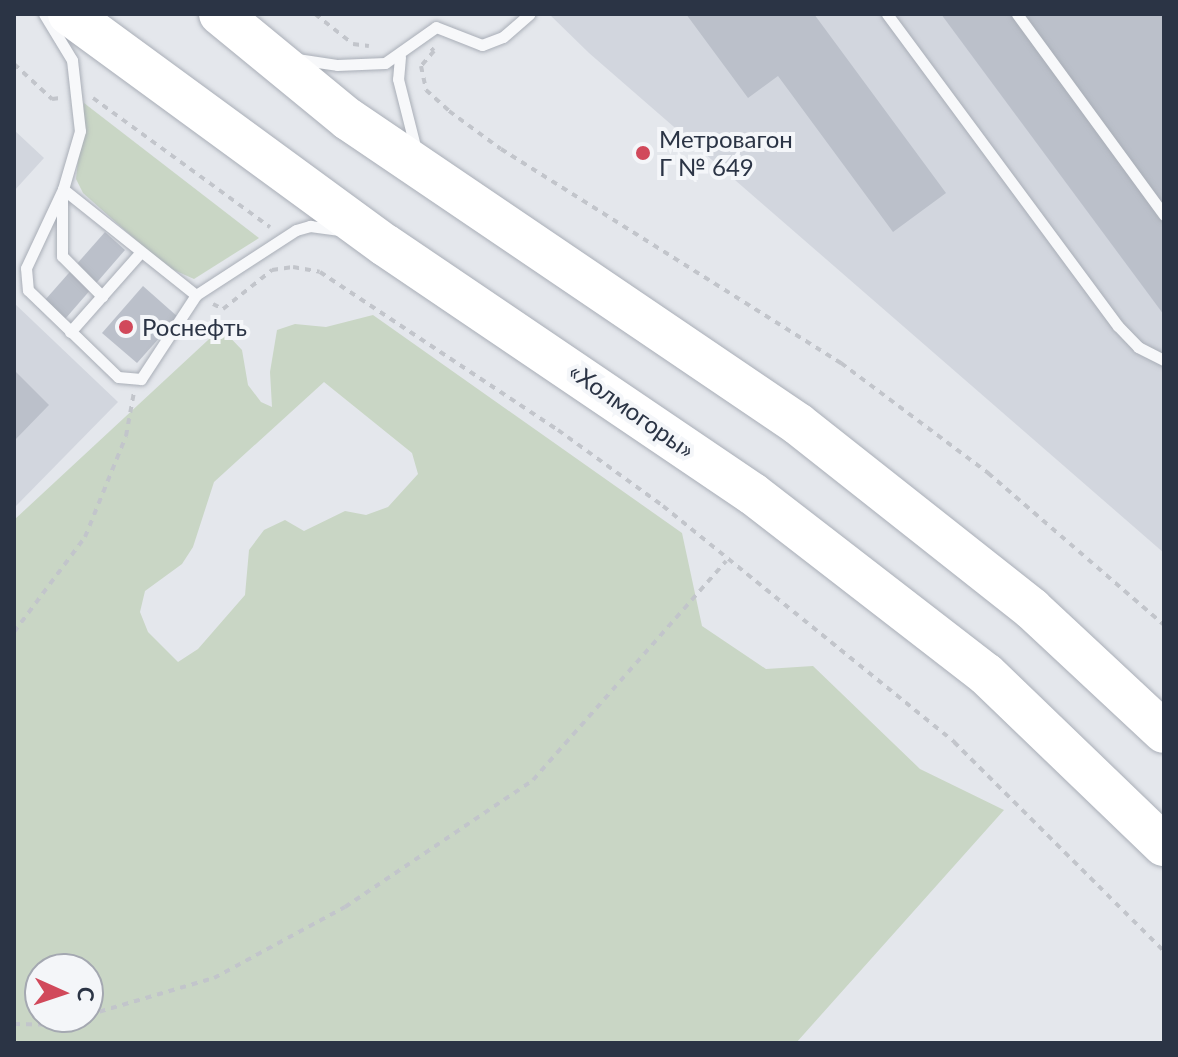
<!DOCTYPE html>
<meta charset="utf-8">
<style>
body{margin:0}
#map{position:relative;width:1178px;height:1057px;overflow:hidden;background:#e4e7ec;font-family:Lato,sans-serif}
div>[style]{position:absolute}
.built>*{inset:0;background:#d2d6de}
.green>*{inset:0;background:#c9d6c5}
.building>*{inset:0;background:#bbc0ca}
.path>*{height:4px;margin-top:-2px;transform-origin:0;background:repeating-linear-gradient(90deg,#c2c5cb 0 6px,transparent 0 12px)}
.roads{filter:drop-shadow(0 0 2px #a9aeb7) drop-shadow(0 0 2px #a9aeb7)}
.lane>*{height:11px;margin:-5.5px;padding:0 5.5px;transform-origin:5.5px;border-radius:5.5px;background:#f7f8fa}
.highway>*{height:42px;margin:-21px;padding:0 21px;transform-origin:21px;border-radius:21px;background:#fff}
.dots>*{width:22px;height:22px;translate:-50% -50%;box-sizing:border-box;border:4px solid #f4f6f9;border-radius:50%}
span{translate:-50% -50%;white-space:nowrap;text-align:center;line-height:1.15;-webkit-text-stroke:8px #f4f6f9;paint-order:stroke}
.poi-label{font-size:24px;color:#2b3445}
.left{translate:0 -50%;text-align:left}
.street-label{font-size:24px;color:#2b3445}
.frame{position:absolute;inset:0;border:16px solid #2b3445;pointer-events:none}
.north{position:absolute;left:24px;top:953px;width:80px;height:80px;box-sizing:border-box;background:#f4f6f9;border:2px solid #a4a8b1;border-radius:50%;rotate:93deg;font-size:22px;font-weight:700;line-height:32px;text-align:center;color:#2b3445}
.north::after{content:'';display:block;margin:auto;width:28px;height:36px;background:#d1495b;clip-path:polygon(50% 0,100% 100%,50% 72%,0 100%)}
</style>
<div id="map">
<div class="built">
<i style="clip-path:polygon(549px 14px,1164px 14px,1164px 553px,589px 53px)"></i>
<i style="clip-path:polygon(14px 130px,44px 158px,14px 191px)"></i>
<i style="clip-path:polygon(14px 303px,118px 402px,14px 508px)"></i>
</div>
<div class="green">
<i style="clip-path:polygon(84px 103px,259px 238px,194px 279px,165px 266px,83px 193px,76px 179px)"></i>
<i style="clip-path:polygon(evenodd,373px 315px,682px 533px,702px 626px,766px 669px,813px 666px,920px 769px,1004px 810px,796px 1043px,14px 1043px,14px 520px,221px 328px,242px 350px,248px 385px,261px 402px,272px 407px,270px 372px,277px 330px,295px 324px,326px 327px,373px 315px,324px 382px,412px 453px,418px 474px,388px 507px,366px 515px,345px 511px,304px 531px,285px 520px,264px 530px,249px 550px,245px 595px,198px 649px,178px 662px,148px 632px,140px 612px,145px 591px,182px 564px,193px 547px,214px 482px,324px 382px,373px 315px,40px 969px,88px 969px,88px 1017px,40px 1017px,40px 969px)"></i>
</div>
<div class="building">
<i style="clip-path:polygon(686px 14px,814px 14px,946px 193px,893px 232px,778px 76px,748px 98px)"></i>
<i style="clip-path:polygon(941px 14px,1164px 14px,1164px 315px)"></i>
<i style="clip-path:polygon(105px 232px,125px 250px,59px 326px,38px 308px)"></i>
<i style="clip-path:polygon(143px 286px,178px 317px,137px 363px,102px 333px)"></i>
<i style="clip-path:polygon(14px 370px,49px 405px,14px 441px)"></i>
</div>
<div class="path">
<i style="left:315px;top:14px;width:48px;rotate:38.3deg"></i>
<i style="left:353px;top:44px;width:16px;rotate:7deg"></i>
<i style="left:431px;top:48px;width:4px;rotate:45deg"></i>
<i style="left:434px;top:51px;width:20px;rotate:131deg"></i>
<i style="left:421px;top:66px;width:25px;rotate:78deg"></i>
<i style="left:426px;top:90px;width:31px;rotate:42deg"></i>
<i style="left:449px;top:111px;width:64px;rotate:36.2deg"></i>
<i style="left:501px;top:149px;width:402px;rotate:32.2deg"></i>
<i style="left:841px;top:363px;width:184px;rotate:36.8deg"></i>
<i style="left:988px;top:473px;width:233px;rotate:40.8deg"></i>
<i style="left:14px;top:64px;width:52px;rotate:42.6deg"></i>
<i style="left:52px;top:99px;width:8px;rotate:-7deg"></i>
<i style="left:93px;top:98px;width:219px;rotate:36.1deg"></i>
<i style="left:213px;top:304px;width:11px;rotate:27deg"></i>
<i style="left:223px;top:309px;width:63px;rotate:-38.5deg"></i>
<i style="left:272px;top:270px;width:21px;rotate:-8deg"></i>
<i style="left:293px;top:267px;width:27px;rotate:10deg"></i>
<i style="left:320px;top:272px;width:286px;rotate:33.6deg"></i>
<i style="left:558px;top:430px;width:130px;rotate:35.9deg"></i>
<i style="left:663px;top:506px;width:375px;rotate:39deg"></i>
<i style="left:954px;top:742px;width:296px;rotate:44.9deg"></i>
<i style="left:14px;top:632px;width:119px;rotate:-53.2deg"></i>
<i style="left:85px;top:537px;width:109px;rotate:-67.9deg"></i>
<i style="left:126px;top:436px;width:45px;rotate:-79.7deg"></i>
<i style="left:88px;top:1015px;width:131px;rotate:-16.4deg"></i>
<i style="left:214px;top:978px;width:149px;rotate:-28.5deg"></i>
<i style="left:345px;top:907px;width:227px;rotate:-34deg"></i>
<i style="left:533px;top:780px;width:292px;rotate:-48.6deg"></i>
<i style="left:14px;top:1024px;width:39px;rotate:1deg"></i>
<i style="left:53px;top:1025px;width:28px;rotate:-17deg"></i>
</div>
<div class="roads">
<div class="lane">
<i style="left:44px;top:14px;width:54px;rotate:58.7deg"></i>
<i style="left:72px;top:60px;width:71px;rotate:83.6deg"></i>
<i style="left:80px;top:131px;width:60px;rotate:106.3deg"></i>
<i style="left:63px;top:189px;width:87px;rotate:115.1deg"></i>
<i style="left:26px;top:268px;width:22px;rotate:85deg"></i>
<i style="left:28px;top:290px;width:125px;rotate:44deg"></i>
<i style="left:118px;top:377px;width:23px;rotate:5deg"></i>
<i style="left:141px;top:379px;width:100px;rotate:-56.8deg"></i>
<i style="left:196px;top:295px;width:119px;rotate:-33deg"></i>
<i style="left:296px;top:230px;width:15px;rotate:-16deg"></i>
<i style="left:310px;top:226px;width:30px;rotate:8deg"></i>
<i style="left:887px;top:14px;width:388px;rotate:53.5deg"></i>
<i style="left:1118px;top:326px;width:29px;rotate:46deg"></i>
<i style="left:1138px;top:347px;width:29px;rotate:27deg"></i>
<i style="left:1017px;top:14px;width:249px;rotate:53.8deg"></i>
<i style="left:400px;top:57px;width:22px;rotate:95deg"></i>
<i style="left:398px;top:79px;width:69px;rotate:75.8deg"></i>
<i style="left:297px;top:59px;width:40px;rotate:8.5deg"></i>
<i style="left:337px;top:65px;width:48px;rotate:-2.4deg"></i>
<i style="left:385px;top:63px;width:62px;rotate:-35.2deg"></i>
<i style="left:436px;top:27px;width:49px;rotate:21.4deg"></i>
<i style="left:482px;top:45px;width:22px;rotate:-21deg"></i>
<i style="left:503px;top:37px;width:35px;rotate:-41deg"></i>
<i style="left:63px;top:189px;width:170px;rotate:38.6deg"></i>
<i style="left:62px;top:198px;width:58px;rotate:90deg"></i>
<i style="left:62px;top:256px;width:57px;rotate:45deg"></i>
<i style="left:70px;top:332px;width:106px;rotate:-48.5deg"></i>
</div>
<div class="highway">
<i style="left:69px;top:14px;width:391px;rotate:36.2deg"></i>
<i style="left:385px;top:245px;width:444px;rotate:34.1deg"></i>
<i style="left:753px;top:494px;width:294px;rotate:37.7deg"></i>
<i style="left:986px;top:674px;width:247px;rotate:43.9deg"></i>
<i style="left:220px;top:14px;width:166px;rotate:39.4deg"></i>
<i style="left:348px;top:119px;width:544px;rotate:34.13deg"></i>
<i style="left:798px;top:424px;width:298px;rotate:38.3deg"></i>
<i style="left:1032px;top:609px;width:180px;rotate:43deg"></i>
</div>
</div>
<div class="dots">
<i style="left:643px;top:153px;background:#d1495b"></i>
<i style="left:126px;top:327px;background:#d1495b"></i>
</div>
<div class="poi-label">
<span class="left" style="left:659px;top:153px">Метровагон<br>Г № 649</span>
<span class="left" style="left:142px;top:327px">Роснефть</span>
</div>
<div class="street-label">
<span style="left:632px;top:410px;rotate:35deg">«Холмогоры»</span>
</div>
<div class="frame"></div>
<div class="north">С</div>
</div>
